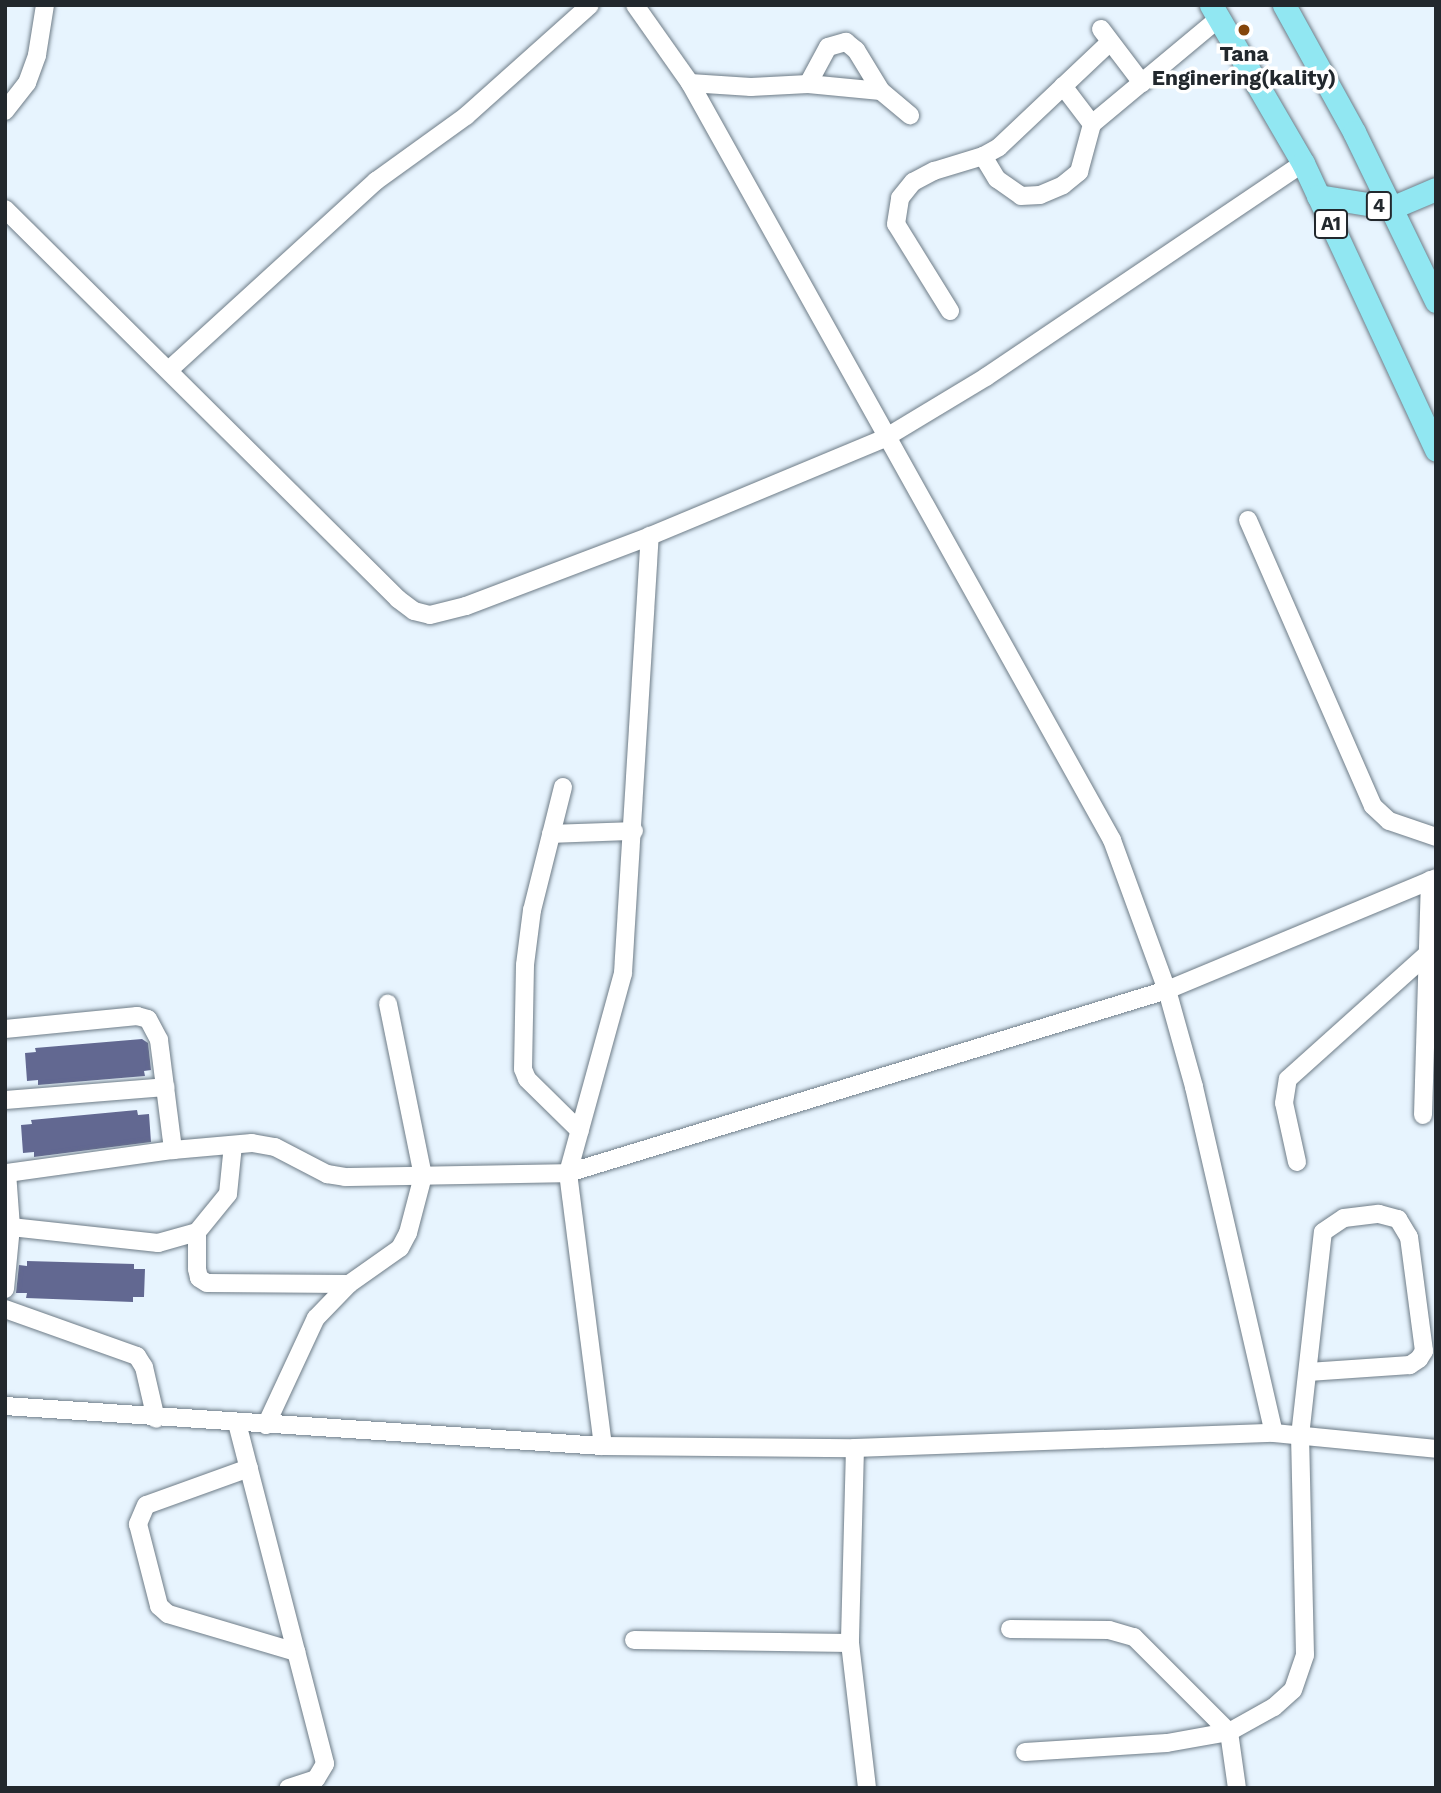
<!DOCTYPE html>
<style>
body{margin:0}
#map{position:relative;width:1441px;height:1793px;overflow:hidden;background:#e7f4fe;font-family:"Work Sans",sans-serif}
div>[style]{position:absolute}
.building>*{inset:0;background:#626891}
.roads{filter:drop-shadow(0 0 2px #6e7c87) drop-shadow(0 0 2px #6e7c87)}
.minor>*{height:18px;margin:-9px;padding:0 9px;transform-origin:9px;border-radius:9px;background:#fff}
.major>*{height:23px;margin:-11.5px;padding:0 11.5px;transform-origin:11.5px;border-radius:11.5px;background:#91e7f2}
.dots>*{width:19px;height:19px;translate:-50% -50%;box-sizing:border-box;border:4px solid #fff;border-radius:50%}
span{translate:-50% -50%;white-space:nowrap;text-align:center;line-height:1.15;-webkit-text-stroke:7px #fff;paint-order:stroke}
.shield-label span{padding:2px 5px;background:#fff;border:2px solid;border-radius:5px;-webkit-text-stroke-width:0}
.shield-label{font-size:19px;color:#22282d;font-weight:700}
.poi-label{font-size:21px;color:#22282d;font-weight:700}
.frame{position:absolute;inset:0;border:7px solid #22282d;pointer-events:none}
</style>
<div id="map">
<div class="building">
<i style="clip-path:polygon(142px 1039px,148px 1043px,151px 1070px,144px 1071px,145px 1076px,38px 1085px,38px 1080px,27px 1081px,25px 1053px,36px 1052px,35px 1048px)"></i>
<i style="clip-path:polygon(137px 1110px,138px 1115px,149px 1114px,151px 1142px,34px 1157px,34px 1152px,23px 1153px,21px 1125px,32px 1124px,31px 1120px)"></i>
<i style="clip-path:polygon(27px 1261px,134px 1264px,134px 1269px,145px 1269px,144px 1297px,133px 1297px,133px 1302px,26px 1298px,27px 1293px,16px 1293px,19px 1265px,27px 1266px)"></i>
</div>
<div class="roads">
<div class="minor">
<i style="left:635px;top:5px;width:95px;rotate:54.8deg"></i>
<i style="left:690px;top:83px;width:867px;rotate:60.86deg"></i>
<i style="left:1112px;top:840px;width:160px;rotate:69.9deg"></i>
<i style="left:1167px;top:990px;width:101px;rotate:74.4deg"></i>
<i style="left:1194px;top:1087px;width:355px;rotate:77deg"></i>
<i style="left:1101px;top:29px;width:68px;rotate:52.8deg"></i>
<i style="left:690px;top:83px;width:61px;rotate:3.8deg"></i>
<i style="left:751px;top:87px;width:57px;rotate:-3deg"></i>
<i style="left:808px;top:84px;width:73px;rotate:5.5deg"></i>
<i style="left:808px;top:84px;width:42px;rotate:-61.6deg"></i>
<i style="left:828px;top:47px;width:19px;rotate:-16deg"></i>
<i style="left:846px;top:42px;width:13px;rotate:39deg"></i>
<i style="left:856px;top:50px;width:48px;rotate:58.6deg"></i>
<i style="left:881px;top:91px;width:38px;rotate:40deg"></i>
<i style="left:1063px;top:86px;width:48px;rotate:52.7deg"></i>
<i style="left:5px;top:111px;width:36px;rotate:-52deg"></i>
<i style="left:27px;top:83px;width:30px;rotate:-70deg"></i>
<i style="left:37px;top:55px;width:51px;rotate:-80.9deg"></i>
<i style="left:983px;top:156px;width:27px;rotate:59deg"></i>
<i style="left:997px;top:179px;width:29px;rotate:35deg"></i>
<i style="left:1021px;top:196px;width:19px;rotate:-3deg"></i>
<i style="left:1040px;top:195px;width:25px;rotate:-23deg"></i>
<i style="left:1063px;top:185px;width:21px;rotate:-39deg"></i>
<i style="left:1079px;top:172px;width:50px;rotate:-74.8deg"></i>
<i style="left:1092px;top:124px;width:165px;rotate:-39.8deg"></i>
<i style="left:5px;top:209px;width:554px;rotate:44.78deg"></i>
<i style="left:398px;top:599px;width:20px;rotate:37deg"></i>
<i style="left:414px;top:611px;width:16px;rotate:14deg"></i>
<i style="left:430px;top:615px;width:37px;rotate:-14deg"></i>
<i style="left:466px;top:606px;width:197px;rotate:-20.8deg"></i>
<i style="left:650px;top:536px;width:255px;rotate:-22.6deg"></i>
<i style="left:885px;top:438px;width:118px;rotate:-31.1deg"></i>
<i style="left:986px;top:377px;width:382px;rotate:-34deg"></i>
<i style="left:950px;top:311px;width:102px;rotate:-121.8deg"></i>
<i style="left:896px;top:224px;width:26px;rotate:-81deg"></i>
<i style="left:900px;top:198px;width:21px;rotate:-51deg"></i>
<i style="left:913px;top:182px;width:24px;rotate:-28deg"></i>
<i style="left:934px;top:171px;width:51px;rotate:-17deg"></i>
<i style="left:983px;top:156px;width:18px;rotate:-29deg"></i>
<i style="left:999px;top:147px;width:151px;rotate:-43.4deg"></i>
<i style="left:170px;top:369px;width:279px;rotate:-42.4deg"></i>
<i style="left:376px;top:181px;width:111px;rotate:-35.8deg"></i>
<i style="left:466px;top:116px;width:166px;rotate:-41.8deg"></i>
<i style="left:1248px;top:520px;width:312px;rotate:66.4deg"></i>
<i style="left:1373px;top:806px;width:22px;rotate:43deg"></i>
<i style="left:1389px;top:821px;width:50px;rotate:18.8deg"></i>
<i style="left:563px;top:787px;width:127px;rotate:104.1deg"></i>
<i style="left:532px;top:910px;width:55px;rotate:97.3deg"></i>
<i style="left:525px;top:965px;width:104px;rotate:91.1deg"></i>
<i style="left:523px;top:1069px;width:11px;rotate:68deg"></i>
<i style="left:527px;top:1079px;width:74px;rotate:44.5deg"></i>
<i style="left:551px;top:834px;width:83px;rotate:-2.1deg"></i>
<i style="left:5px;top:1029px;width:133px;rotate:-5.6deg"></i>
<i style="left:137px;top:1016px;width:11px;rotate:15deg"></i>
<i style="left:148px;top:1019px;width:24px;rotate:62deg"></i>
<i style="left:159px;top:1040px;width:111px;rotate:82.7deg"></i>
<i style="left:5px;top:1100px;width:161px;rotate:-4.6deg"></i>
<i style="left:1423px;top:1115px;width:235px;rotate:-88.3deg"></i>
<i style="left:1297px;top:1162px;width:60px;rotate:-102.4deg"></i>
<i style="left:1284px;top:1103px;width:24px;rotate:-81deg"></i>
<i style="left:1288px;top:1079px;width:186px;rotate:-41.9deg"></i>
<i style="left:5px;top:1227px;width:6px"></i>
<i style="left:11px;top:1227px;width:54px;rotate:-94.2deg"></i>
<i style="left:7px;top:1173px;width:168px;rotate:-7.9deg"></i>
<i style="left:173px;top:1150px;width:79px;rotate:-5.1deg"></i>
<i style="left:252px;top:1143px;width:23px;rotate:10deg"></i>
<i style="left:275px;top:1147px;width:59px;rotate:27.4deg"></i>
<i style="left:327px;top:1174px;width:18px;rotate:9deg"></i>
<i style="left:345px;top:1177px;width:223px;rotate:-1deg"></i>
<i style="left:568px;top:1173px;width:207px;rotate:-74.6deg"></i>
<i style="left:623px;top:973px;width:438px;rotate:-86.5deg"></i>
<i style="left:197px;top:1232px;width:37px;rotate:90deg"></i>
<i style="left:197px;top:1269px;width:9px;rotate:77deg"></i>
<i style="left:199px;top:1278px;width:9px;rotate:32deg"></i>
<i style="left:207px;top:1283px;width:142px;rotate:0.4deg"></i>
<i style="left:5px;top:1289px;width:62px;rotate:-84.5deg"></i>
<i style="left:11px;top:1227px;width:148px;rotate:6.2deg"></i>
<i style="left:158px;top:1243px;width:41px;rotate:-15.8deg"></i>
<i style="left:197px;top:1232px;width:49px;rotate:-50.8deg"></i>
<i style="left:228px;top:1194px;width:49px;rotate:-84.2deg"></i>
<i style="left:5px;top:1309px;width:140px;rotate:19.6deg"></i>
<i style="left:137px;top:1356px;width:13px;rotate:58deg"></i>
<i style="left:144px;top:1367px;width:53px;rotate:77deg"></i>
<i style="left:5px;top:1406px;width:599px;rotate:3.83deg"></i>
<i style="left:603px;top:1446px;width:252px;rotate:0.5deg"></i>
<i style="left:855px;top:1448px;width:419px;rotate:-2.1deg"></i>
<i style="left:1274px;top:1433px;width:163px;rotate:5.6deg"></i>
<i style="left:237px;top:1423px;width:352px;rotate:75.5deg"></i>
<i style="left:325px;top:1764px;width:17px;rotate:121deg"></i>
<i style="left:316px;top:1779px;width:29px;rotate:162deg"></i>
<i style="left:266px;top:1425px;width:118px;rotate:-65deg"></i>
<i style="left:316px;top:1318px;width:47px;rotate:-45.9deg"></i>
<i style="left:349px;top:1284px;width:62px;rotate:-35.2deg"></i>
<i style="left:400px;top:1248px;width:17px;rotate:-62deg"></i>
<i style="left:408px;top:1233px;width:59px;rotate:-75.3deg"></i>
<i style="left:423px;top:1176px;width:176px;rotate:-101.5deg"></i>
<i style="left:603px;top:1446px;width:275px;rotate:-97.3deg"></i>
<i style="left:568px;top:1173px;width:626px;rotate:-16.99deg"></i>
<i style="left:1167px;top:990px;width:291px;rotate:-22.6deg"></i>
<i style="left:855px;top:1448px;width:195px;rotate:91.5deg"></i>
<i style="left:850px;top:1643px;width:146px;rotate:83.3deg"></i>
<i style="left:249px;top:1468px;width:109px;rotate:160.2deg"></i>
<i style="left:146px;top:1505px;width:21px;rotate:113deg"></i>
<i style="left:138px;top:1524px;width:85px;rotate:75.6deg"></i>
<i style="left:159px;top:1606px;width:12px;rotate:42deg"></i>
<i style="left:168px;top:1614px;width:134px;rotate:16.5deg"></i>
<i style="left:1010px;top:1629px;width:99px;rotate:0.6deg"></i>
<i style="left:1109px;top:1630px;width:26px;rotate:16deg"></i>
<i style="left:1134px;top:1637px;width:134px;rotate:45deg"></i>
<i style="left:1229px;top:1732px;width:51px;rotate:-29.1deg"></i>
<i style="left:1274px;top:1707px;width:25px;rotate:-42deg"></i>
<i style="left:1293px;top:1690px;width:37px;rotate:-71deg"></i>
<i style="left:1305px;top:1655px;width:219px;rotate:-91.3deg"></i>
<i style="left:1300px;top:1436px;width:205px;rotate:-83.6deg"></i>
<i style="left:1323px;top:1232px;width:25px;rotate:-34deg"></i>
<i style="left:1344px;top:1218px;width:35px;rotate:-7deg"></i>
<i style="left:1379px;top:1214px;width:20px;rotate:15deg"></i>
<i style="left:1398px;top:1219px;width:21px;rotate:59deg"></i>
<i style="left:1409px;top:1237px;width:115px;rotate:82.5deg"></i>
<i style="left:1424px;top:1351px;width:9px;rotate:122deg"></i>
<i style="left:1419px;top:1359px;width:11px;rotate:146deg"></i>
<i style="left:1410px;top:1365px;width:102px;rotate:176.1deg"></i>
<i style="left:634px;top:1640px;width:216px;rotate:0.8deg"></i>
<i style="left:1025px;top:1752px;width:142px;rotate:-3.6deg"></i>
<i style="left:1167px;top:1743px;width:63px;rotate:-10.1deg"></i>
<i style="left:1229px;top:1732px;width:57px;rotate:81.9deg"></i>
</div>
<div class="major">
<i style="left:1211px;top:5px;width:183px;rotate:59.8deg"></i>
<i style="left:1303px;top:163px;width:316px;rotate:65.1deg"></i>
<i style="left:1284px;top:5px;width:145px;rotate:61.1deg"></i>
<i style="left:1354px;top:132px;width:188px;rotate:64.1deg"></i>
<i style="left:1318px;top:196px;width:74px;rotate:9.3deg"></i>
<i style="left:1391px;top:208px;width:49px;rotate:-22.9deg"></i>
</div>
</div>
<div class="dots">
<i style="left:1244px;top:30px;background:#84450a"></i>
</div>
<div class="shield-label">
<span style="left:1379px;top:206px">4</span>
<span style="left:1331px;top:224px">A1</span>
</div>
<div class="poi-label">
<span style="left:1244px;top:66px">Tana<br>Enginering(kality)</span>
</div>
<div class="frame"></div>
</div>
